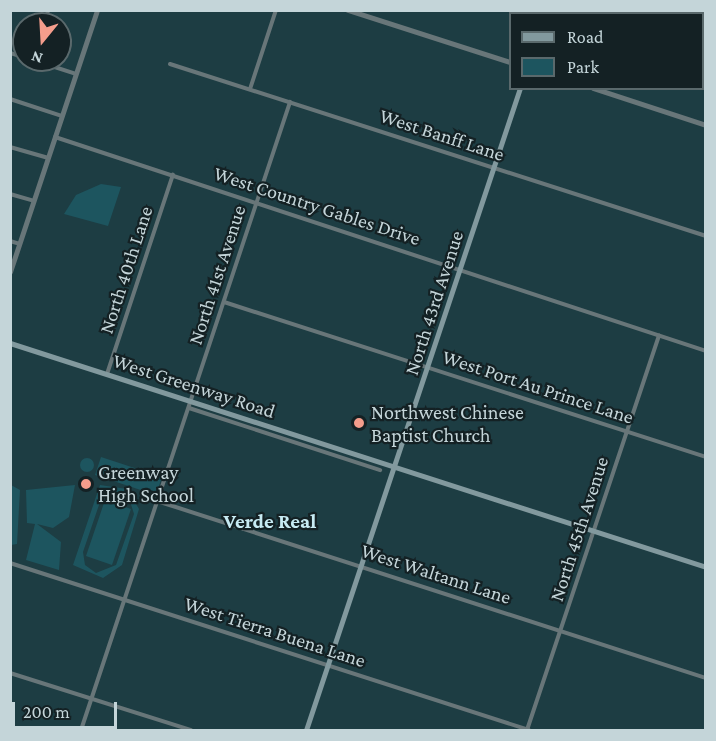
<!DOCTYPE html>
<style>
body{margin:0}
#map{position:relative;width:716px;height:741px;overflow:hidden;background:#1d3d43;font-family:"Crimson Pro",serif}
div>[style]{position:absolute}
.green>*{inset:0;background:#1d555f}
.round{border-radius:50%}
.minor>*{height:4px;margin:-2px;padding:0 2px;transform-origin:2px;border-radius:2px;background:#687679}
.tertiary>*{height:4.5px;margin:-2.25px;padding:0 2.25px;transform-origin:2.25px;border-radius:2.25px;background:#687679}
.secondary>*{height:5px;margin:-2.5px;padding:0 2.5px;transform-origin:2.5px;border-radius:2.5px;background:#82999e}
.dots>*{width:16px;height:16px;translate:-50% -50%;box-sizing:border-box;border:3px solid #142124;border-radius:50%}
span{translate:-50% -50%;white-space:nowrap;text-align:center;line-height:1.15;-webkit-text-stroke:4.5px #142124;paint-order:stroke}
.street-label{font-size:20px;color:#c4d5d9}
.poi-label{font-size:20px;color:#c4d5d9}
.left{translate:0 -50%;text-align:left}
.neighbourhood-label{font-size:21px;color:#c7ebf3;font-weight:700}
.frame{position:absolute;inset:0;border:12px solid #c4d5d9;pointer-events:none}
.legend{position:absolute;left:509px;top:12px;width:195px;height:78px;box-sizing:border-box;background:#142124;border:2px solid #5a696c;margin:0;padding:8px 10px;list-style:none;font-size:18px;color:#c4d5d9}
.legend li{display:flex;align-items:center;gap:12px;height:30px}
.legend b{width:30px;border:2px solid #5a696c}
.north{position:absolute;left:12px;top:12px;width:60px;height:60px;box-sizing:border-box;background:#142124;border:2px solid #5a696c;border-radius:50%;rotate:198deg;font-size:16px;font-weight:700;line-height:24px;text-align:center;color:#c4d5d9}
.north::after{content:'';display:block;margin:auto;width:21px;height:27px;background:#f49d8c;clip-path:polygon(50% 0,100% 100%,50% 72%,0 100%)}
.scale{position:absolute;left:12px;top:702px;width:105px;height:27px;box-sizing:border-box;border:3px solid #c4d5d9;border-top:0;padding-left:8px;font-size:18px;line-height:21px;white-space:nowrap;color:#c4d5d9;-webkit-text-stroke:4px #142124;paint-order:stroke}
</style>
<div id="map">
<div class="green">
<i style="clip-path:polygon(101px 184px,121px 187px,108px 226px,64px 214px,76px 195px)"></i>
<i style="clip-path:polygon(101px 457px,162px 477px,156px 495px,95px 475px)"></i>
<i class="round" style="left:80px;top:458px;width:14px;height:14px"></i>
<i style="clip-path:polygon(11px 485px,20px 490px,17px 544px,11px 545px)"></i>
<i style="clip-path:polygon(75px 485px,69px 517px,53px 528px,37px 524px,61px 542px,59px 570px,26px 560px,35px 524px,27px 523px,26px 490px)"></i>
<i style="clip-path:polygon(evenodd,100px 485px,127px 489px,139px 509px,122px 565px,103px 578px,73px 565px,100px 485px,113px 492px,129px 498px,134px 514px,116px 565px,96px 573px,85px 565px,83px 552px,100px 502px,113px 492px)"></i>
<i style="clip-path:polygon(105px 500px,131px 509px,112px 565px,86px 556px)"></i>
</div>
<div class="minor">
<i style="left:499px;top:10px;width:13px"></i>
<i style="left:691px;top:10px;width:11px;rotate:22deg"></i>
<i style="left:682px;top:14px;width:4px;rotate:-76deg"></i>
<i style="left:47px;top:16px;width:6px;rotate:-81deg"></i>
<i style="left:10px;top:53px;width:15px;rotate:16deg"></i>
<i style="left:33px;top:60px;width:45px;rotate:18deg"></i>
<i style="left:170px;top:64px;width:563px;rotate:17.79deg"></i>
<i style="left:250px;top:89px;width:83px;rotate:-71.8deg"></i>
<i style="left:10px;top:99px;width:55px;rotate:18.1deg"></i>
<i style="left:55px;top:137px;width:685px;rotate:18.2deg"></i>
<i style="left:10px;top:147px;width:40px;rotate:16deg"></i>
<i style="left:10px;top:194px;width:25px;rotate:16deg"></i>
<i style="left:10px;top:241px;width:10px;rotate:17deg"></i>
<i style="left:224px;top:302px;width:506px;rotate:17.83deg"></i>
<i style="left:107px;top:374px;width:210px;rotate:-71.7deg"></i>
<i style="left:189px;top:408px;width:201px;rotate:18deg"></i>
<i style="left:157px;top:501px;width:577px;rotate:17.87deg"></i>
<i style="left:10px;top:563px;width:545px;rotate:17.84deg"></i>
<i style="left:10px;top:673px;width:190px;rotate:17.5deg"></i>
<i style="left:81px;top:730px;width:662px;rotate:-71.59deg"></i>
<i style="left:527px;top:730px;width:416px;rotate:-71.5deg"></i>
</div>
<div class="tertiary">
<i style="left:348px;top:10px;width:170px;rotate:17.8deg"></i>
<i style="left:593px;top:88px;width:119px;rotate:18.1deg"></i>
<i style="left:10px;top:272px;width:276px;rotate:-71.6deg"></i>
</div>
<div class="secondary">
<i style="left:545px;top:14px;width:4px;rotate:-76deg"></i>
<i style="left:10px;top:343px;width:731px;rotate:17.84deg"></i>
<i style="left:306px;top:730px;width:677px;rotate:-71.57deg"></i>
</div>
<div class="dots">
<i style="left:359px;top:423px;background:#f49d8c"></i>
<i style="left:86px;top:484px;background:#f49d8c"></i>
</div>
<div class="street-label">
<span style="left:442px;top:135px;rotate:18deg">West Banff Lane</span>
<span style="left:317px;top:206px;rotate:18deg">West Country Gables Drive</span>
<span style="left:126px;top:270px;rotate:-72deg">North 40th Lane</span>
<span style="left:217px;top:275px;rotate:-72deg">North 41st Avenue</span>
<span style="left:434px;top:303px;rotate:-72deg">North 43rd Avenue</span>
<span style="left:194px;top:386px;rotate:18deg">West Greenway Road</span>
<span style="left:538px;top:387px;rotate:18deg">West Port Au Prince Lane</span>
<span style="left:579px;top:529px;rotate:-72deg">North 45th Avenue</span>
<span style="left:436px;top:574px;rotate:18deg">West Waltann Lane</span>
<span style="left:275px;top:632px;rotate:18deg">West Tierra Buena Lane</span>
</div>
<div class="poi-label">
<span class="left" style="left:371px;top:424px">Northwest Chinese<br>Baptist Church</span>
<span class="left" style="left:98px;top:484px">Greenway<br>High School</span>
</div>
<div class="neighbourhood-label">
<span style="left:270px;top:521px">Verde Real</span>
</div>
<div class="frame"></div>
<ul class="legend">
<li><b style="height:8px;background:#82999e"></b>Road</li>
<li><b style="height:16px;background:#1d555f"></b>Park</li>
</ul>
<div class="north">N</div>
<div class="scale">200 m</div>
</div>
